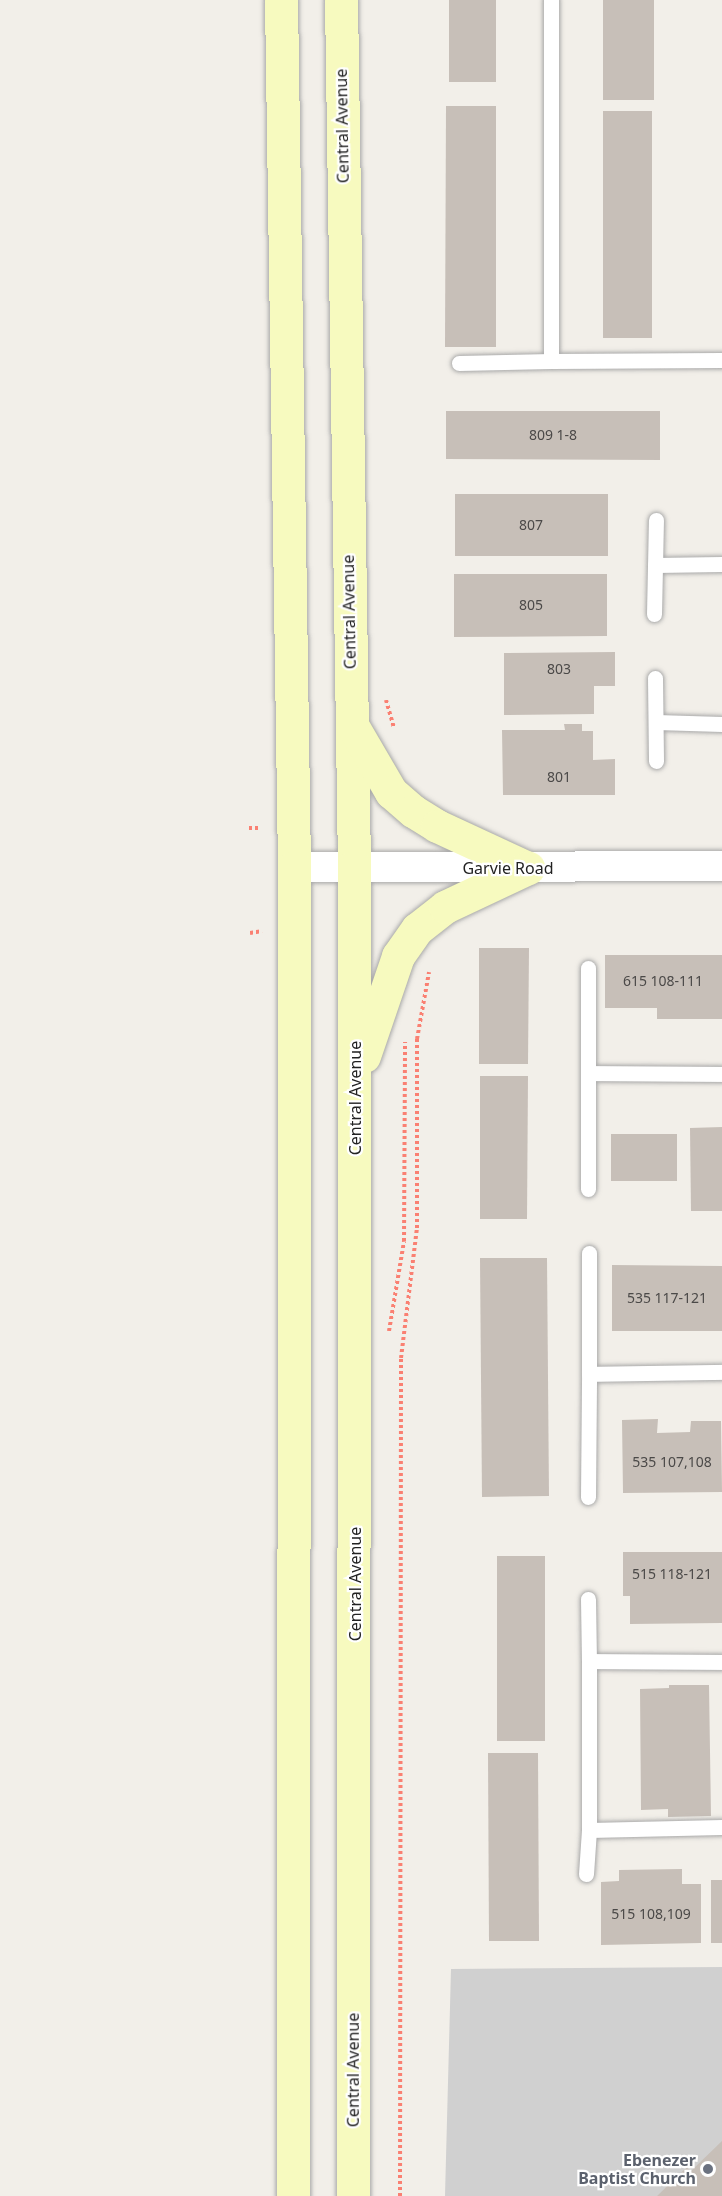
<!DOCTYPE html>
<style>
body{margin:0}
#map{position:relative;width:722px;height:2196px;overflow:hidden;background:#f2efe9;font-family:"Noto Sans",sans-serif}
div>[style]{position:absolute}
.religious>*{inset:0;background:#d0d0d0}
.building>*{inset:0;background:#c7bfb8}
.path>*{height:4px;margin-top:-2px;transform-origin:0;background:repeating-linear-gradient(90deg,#fa8072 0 3px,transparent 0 6px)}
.roads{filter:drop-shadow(0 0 2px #a9a9a9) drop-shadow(0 0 2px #a9a9a9)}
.service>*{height:15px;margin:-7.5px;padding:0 7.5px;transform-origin:7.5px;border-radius:7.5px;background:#fff}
.minor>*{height:30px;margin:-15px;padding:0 15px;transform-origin:15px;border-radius:15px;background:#fff}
.secondary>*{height:33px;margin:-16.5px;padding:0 16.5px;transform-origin:16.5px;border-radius:16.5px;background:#f7fabf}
.dots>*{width:16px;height:16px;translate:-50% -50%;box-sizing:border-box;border:3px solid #fff;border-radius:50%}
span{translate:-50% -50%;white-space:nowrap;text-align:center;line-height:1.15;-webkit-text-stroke:4.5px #fff;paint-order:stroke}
.number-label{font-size:14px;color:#4b4948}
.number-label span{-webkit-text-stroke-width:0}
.street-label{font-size:16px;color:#222}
.worship-label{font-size:16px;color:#5b616d;font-weight:700}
.right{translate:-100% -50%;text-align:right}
</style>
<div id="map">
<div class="religious">
<i style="clip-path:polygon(722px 1967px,722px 2196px,445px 2196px,451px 1969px)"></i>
</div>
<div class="building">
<i style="clip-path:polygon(449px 0,496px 0,496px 82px,449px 82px)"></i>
<i style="clip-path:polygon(603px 0,654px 0,654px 100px,603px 100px)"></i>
<i style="clip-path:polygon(446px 106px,496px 106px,496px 347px,445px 347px)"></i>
<i style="clip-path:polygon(603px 111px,652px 111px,652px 338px,603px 338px)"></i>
<i style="clip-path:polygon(446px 411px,660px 411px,660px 460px,446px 459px)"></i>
<i style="clip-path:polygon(455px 494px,608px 494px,608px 556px,455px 556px)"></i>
<i style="clip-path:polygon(454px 574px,607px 574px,607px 636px,454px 637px)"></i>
<i style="clip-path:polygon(615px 652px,615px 686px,594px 686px,594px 714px,504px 715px,504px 653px)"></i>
<i style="clip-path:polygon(564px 724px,582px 724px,582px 731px,593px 731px,593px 760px,615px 759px,615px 795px,503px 795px,502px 730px,565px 730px)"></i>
<i style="clip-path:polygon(479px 948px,529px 948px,528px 1064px,479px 1064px)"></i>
<i style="clip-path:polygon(605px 955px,722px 955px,722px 1019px,657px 1019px,657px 1008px,605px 1008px)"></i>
<i style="clip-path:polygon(480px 1076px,528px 1076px,527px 1219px,480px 1219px)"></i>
<i style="clip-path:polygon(722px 1127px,722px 1211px,691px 1211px,690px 1128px)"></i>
<i style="clip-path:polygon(611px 1134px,677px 1134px,677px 1181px,611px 1181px)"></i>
<i style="clip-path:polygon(480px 1258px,547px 1258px,549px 1496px,482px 1497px)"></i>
<i style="clip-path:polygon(612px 1265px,722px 1266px,722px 1331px,612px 1331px)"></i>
<i style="clip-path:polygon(658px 1419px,657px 1433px,690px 1432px,691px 1421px,721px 1421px,722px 1492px,623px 1493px,622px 1420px)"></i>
<i style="clip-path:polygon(623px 1552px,722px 1552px,722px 1623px,630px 1624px,630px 1596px,623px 1596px)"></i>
<i style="clip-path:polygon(497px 1556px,545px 1556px,545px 1741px,497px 1741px)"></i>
<i style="clip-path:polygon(669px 1685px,709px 1685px,711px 1816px,668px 1817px,668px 1809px,641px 1810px,640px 1689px,669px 1688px)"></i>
<i style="clip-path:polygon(488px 1753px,538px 1753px,539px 1941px,489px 1941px)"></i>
<i style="clip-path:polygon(682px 1869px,682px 1884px,701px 1884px,701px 1943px,601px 1945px,601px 1882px,619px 1881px,619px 1870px)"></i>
<i style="clip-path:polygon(711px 1880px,722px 1880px,722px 1943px,711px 1943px)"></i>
<i style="clip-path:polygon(722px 2141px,722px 2196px,657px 2196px,687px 2167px,691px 2171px)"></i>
</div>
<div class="path">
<i style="left:386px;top:700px;width:29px;rotate:74deg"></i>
<i style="left:249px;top:828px;width:12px"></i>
<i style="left:250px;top:933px;width:12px;rotate:-9deg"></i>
<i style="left:389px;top:1331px;width:91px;rotate:-80.5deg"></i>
<i style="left:404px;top:1241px;width:199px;rotate:-89.7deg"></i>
<i style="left:400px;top:2196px;width:838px;rotate:-89.93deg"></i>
<i style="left:401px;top:1358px;width:131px;rotate:-83deg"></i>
<i style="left:417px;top:1228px;width:189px;rotate:-90deg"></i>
<i style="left:417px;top:1039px;width:68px;rotate:-79.8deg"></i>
</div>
<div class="roads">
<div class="service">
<i style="left:551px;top:361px;width:171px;rotate:-0.3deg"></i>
<i style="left:459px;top:363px;width:92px;rotate:-1.2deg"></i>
<i style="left:551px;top:361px;width:361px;rotate:-90deg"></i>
<i style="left:655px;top:565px;width:67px;rotate:-0.9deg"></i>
<i style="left:654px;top:614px;width:94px;rotate:-88.8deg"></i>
<i style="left:655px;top:678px;width:83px;rotate:89.3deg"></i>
<i style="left:656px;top:722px;width:66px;rotate:1.7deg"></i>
<i style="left:588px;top:968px;width:221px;rotate:90deg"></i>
<i style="left:588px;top:1073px;width:134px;rotate:0.4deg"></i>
<i style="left:589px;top:1253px;width:121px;rotate:90deg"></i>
<i style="left:588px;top:1497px;width:123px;rotate:-89.5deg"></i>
<i style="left:589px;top:1374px;width:133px;rotate:-0.9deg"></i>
<i style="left:588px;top:1599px;width:62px;rotate:89.1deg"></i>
<i style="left:722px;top:1662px;width:133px;rotate:-179.6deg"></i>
<i style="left:589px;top:1661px;width:169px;rotate:90deg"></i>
<i style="left:589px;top:1830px;width:133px;rotate:-1.3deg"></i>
<i style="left:586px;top:1874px;width:44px;rotate:-86.1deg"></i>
</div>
<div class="minor">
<i style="left:294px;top:867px;width:428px;rotate:-0.1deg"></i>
</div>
<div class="secondary">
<i style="left:281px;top:0;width:867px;rotate:89.14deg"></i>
<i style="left:294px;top:867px;width:1329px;rotate:90.04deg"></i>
<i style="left:341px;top:0;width:866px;rotate:89.14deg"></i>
<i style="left:354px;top:866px;width:1330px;rotate:90.04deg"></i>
<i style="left:352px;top:725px;width:78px;rotate:59.8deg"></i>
<i style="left:391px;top:792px;width:29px;rotate:41deg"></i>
<i style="left:413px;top:811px;width:28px;rotate:32deg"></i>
<i style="left:437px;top:826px;width:100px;rotate:24.8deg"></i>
<i style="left:364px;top:1056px;width:106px;rotate:-71.2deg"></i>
<i style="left:398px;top:956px;width:33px;rotate:-55deg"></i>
<i style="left:417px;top:929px;width:36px;rotate:-38deg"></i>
<i style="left:445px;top:907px;width:92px;rotate:-25.2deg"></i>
</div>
</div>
<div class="dots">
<i style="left:708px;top:2169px;background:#6b7280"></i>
</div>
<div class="number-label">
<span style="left:553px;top:435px">809 1-8</span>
<span style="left:531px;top:525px">807</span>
<span style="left:531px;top:605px">805</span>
<span style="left:559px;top:669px">803</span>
<span style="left:559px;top:777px">801</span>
<span style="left:663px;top:981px">615 108-111</span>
<span style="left:667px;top:1298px">535 117-121</span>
<span style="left:672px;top:1462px">535 107,108</span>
<span style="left:672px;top:1574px">515 118-121</span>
<span style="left:651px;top:1914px">515 108,109</span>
</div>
<div class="street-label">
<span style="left:342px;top:126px;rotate:-91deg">Central Avenue</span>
<span style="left:349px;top:612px;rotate:-91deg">Central Avenue</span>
<span style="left:508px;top:868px">Garvie Road</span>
<span style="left:355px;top:1098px;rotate:-90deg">Central Avenue</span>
<span style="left:355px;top:1584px;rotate:-90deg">Central Avenue</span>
<span style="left:353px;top:2070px;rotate:-90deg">Central Avenue</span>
</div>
<div class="worship-label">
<span class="right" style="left:696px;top:2169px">Ebenezer<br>Baptist Church</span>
</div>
</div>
